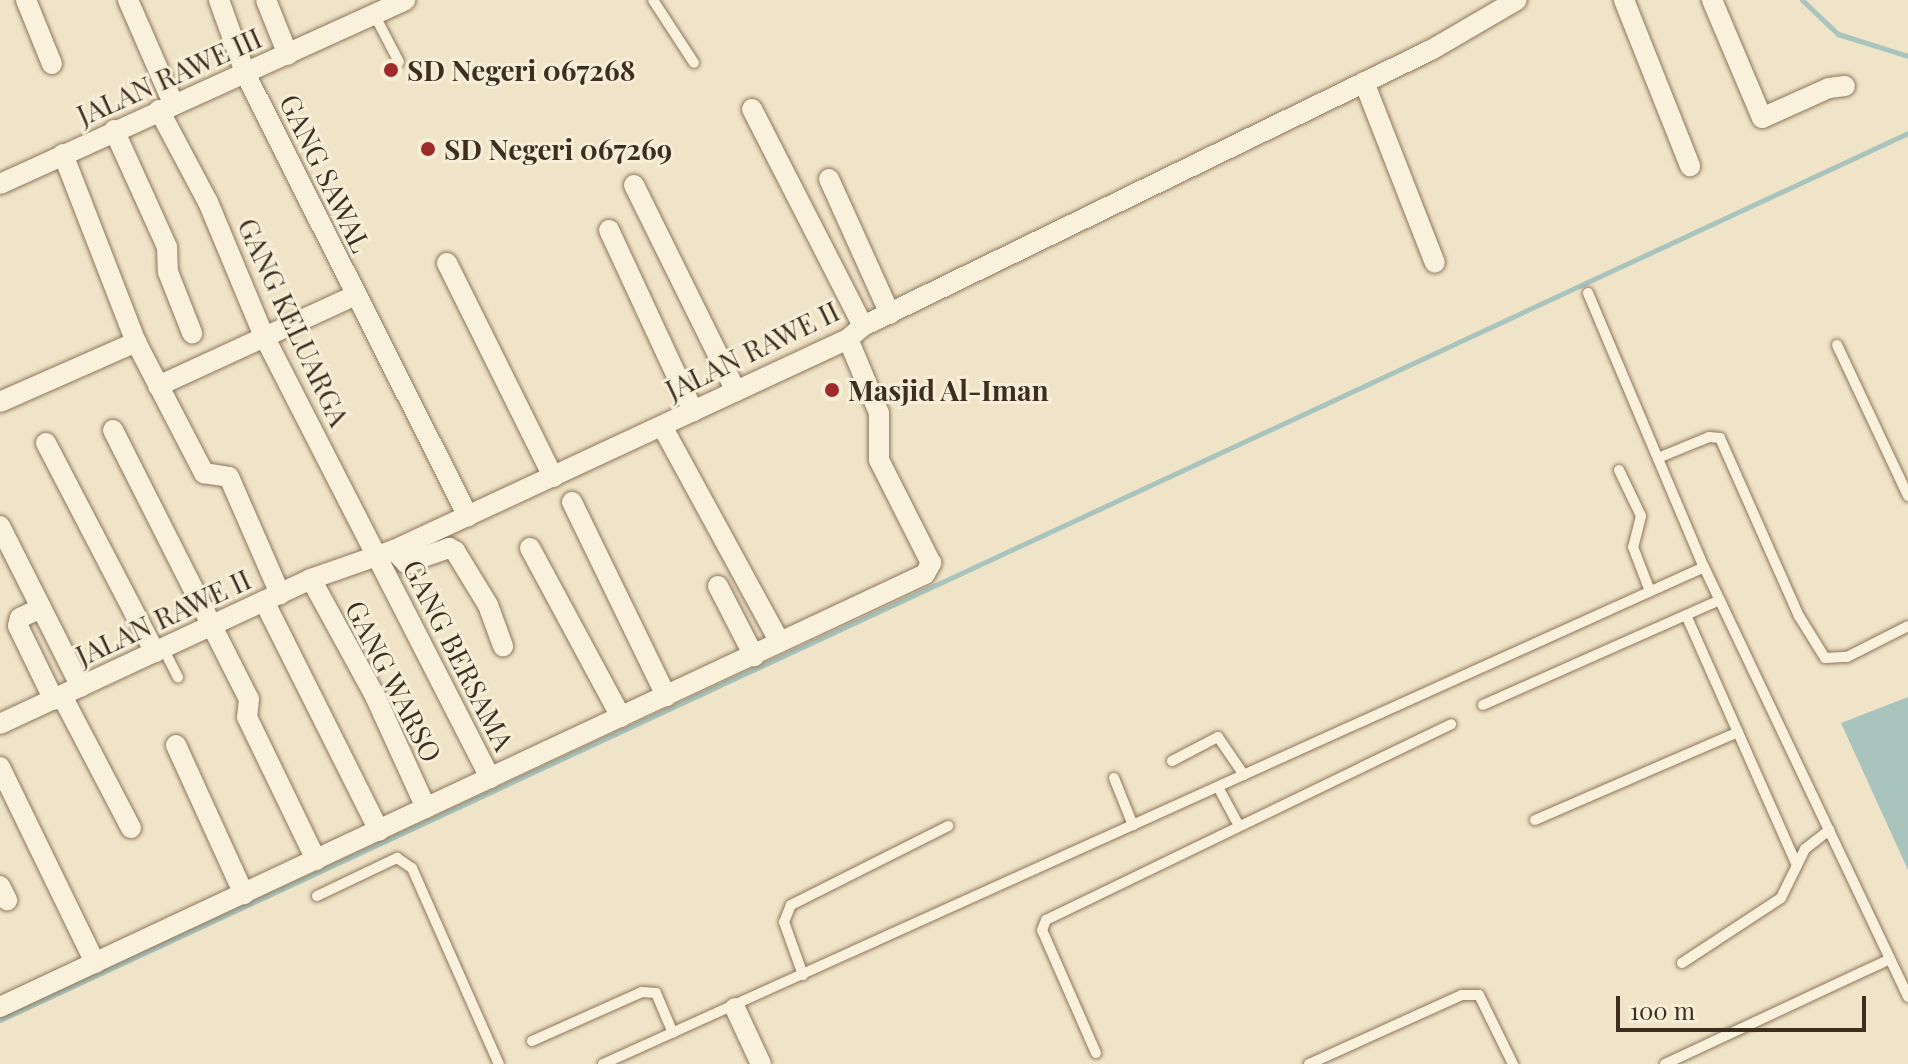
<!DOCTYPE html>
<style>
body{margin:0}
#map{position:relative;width:1908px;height:1064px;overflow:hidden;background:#f0e4c8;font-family:"Playfair Display",serif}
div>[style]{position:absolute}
.water>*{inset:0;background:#a9c4bc}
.stream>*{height:5px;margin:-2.5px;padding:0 2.5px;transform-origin:2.5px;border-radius:2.5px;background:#a9c4bc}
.roads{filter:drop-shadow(0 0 2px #8d765c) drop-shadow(0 0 2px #8d765c)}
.lane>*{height:10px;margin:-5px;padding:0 5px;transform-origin:5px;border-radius:5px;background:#faf1dc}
.street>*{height:20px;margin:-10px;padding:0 10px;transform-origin:10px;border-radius:10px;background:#faf1dc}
.dots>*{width:22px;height:22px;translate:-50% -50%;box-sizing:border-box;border:4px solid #f7eed8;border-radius:50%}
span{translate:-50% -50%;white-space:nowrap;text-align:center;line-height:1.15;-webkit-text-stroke:6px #f7eed8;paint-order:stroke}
.poi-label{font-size:28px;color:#3d2e20;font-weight:700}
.left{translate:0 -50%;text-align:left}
.street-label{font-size:28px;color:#3d2e20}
.scale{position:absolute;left:1616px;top:996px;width:250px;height:36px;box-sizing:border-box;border:4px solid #3d2e20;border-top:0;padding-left:10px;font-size:24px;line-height:28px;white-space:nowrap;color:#3d2e20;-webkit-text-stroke:6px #f7eed8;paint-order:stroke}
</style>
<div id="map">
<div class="water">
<i style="clip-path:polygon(1908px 697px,1908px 870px,1841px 723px)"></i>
</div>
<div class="stream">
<i style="left:1802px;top:0;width:50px;rotate:43.4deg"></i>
<i style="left:1838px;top:34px;width:73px;rotate:17.4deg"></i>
<i style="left:0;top:1020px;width:2104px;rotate:-24.93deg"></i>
</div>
<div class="roads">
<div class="lane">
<i style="left:653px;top:0;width:75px;rotate:56.9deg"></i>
<i style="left:374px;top:14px;width:54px;rotate:62.5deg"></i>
<i style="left:1588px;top:293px;width:298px;rotate:67.1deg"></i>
<i style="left:1837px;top:345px;width:167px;rotate:64.8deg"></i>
<i style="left:1658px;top:458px;width:55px;rotate:-22.4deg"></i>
<i style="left:1709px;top:437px;width:11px;rotate:5deg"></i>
<i style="left:1720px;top:438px;width:195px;rotate:66.1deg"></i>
<i style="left:1799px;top:616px;width:49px;rotate:58.2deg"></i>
<i style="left:1825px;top:658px;width:22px;rotate:-3deg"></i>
<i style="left:1847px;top:657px;width:68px;rotate:-26.9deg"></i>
<i style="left:1619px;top:470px;width:51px;rotate:64.4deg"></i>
<i style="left:1641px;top:516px;width:32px;rotate:104deg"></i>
<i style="left:1633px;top:547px;width:47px;rotate:68.9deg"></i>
<i style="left:1686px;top:615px;width:274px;rotate:66.1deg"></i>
<i style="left:163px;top:648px;width:33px;rotate:63deg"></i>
<i style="left:1483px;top:705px;width:259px;rotate:-23.9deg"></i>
<i style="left:1172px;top:761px;width:52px;rotate:-27.6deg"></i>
<i style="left:1218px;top:737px;width:46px;rotate:55.6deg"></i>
<i style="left:1114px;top:778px;width:51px;rotate:68deg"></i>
<i style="left:1218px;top:787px;width:44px;rotate:61.7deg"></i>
<i style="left:1535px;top:820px;width:221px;rotate:-23.4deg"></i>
<i style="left:317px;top:896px;width:89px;rotate:-25.4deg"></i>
<i style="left:397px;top:858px;width:18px;rotate:34deg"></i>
<i style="left:412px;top:868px;width:214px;rotate:66.1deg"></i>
<i style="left:1682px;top:963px;width:118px;rotate:-33.3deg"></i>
<i style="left:1781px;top:898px;width:55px;rotate:-63.9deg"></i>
<i style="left:1805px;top:849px;width:31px;rotate:-38deg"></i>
<i style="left:803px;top:975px;width:56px;rotate:-109.7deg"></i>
<i style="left:784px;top:922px;width:18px;rotate:-68deg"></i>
<i style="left:791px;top:905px;width:176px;rotate:-26.7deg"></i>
<i style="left:532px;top:1041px;width:120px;rotate:-24deg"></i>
<i style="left:642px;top:992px;width:14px;rotate:4deg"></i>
<i style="left:656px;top:993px;width:43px;rotate:67deg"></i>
<i style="left:1096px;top:1053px;width:134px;rotate:-113.7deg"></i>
<i style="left:1042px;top:930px;width:11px;rotate:-68deg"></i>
<i style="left:1046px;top:920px;width:450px;rotate:-25.8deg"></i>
<i style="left:603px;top:1064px;width:1208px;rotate:-24.29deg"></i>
<i style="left:1704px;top:567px;width:476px;rotate:64.6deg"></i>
<i style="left:1309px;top:1064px;width:168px;rotate:-24.3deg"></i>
<i style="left:1462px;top:995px;width:17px"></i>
<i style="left:1479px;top:995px;width:77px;rotate:63.8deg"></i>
<i style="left:1665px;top:1064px;width:248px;rotate:-25deg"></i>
</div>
<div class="street">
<i style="left:26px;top:0;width:69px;rotate:67.9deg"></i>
<i style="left:128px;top:0;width:112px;rotate:66.4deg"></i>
<i style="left:219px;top:0;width:80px;rotate:70.2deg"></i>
<i style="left:246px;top:75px;width:494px;rotate:63.3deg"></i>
<i style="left:266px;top:0;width:59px;rotate:68.2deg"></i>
<i style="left:1624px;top:0;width:179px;rotate:68.3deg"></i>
<i style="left:1712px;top:0;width:128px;rotate:67deg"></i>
<i style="left:1762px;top:118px;width:73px;rotate:-24.1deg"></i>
<i style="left:1829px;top:88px;width:16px;rotate:-7deg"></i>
<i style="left:1364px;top:82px;width:194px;rotate:68.6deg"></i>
<i style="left:752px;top:109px;width:244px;rotate:62.9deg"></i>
<i style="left:159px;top:110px;width:104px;rotate:62deg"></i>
<i style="left:208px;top:202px;width:143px;rotate:67.4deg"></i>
<i style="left:263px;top:334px;width:499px;rotate:62.9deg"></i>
<i style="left:114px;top:130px;width:128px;rotate:65.6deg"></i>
<i style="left:167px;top:247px;width:25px;rotate:88deg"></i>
<i style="left:168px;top:272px;width:66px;rotate:68.5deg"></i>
<i style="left:63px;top:154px;width:202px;rotate:68.8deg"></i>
<i style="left:136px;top:342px;width:148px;rotate:62.6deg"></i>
<i style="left:204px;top:473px;width:25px;rotate:9deg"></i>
<i style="left:229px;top:477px;width:128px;rotate:66.4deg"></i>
<i style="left:829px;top:179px;width:148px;rotate:65.7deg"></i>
<i style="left:0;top:184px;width:445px;rotate:-24.4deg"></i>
<i style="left:634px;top:185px;width:230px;rotate:63.7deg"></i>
<i style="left:609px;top:230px;width:200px;rotate:65.1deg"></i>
<i style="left:447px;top:263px;width:239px;rotate:63.6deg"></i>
<i style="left:158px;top:386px;width:216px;rotate:-24.7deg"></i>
<i style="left:0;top:402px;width:149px;rotate:-23.8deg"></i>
<i style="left:662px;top:426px;width:246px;rotate:61.4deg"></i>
<i style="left:113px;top:430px;width:301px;rotate:63.2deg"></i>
<i style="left:249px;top:699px;width:18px;rotate:96deg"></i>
<i style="left:247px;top:717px;width:159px;rotate:64.2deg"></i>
<i style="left:46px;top:443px;width:236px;rotate:62.5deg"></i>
<i style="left:572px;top:502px;width:216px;rotate:64.1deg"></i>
<i style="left:0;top:526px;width:180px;rotate:63.3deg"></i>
<i style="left:530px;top:548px;width:192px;rotate:61.7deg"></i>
<i style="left:394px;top:550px;width:18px;rotate:47deg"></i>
<i style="left:406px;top:563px;width:46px;rotate:-19.2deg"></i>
<i style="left:449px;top:548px;width:7px;rotate:27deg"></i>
<i style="left:455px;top:551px;width:63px;rotate:58.6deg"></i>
<i style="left:488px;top:605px;width:44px;rotate:69.9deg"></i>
<i style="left:311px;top:579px;width:133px;rotate:61.3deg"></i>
<i style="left:375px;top:696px;width:123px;rotate:65.5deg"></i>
<i style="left:718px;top:586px;width:79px;rotate:62.8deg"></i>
<i style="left:264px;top:601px;width:257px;rotate:63.4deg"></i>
<i style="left:41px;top:608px;width:23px;rotate:155deg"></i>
<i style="left:20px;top:618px;width:8px;rotate:104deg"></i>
<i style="left:18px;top:626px;width:82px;rotate:64.1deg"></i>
<i style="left:62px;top:696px;width:149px;rotate:62.4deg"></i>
<i style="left:0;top:724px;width:343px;rotate:-25deg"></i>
<i style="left:311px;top:579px;width:88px;rotate:-19.3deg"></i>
<i style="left:394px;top:550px;width:501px;rotate:-24.93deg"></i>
<i style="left:848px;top:339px;width:20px;rotate:-41deg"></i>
<i style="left:863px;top:326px;width:632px;rotate:-25.92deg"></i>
<i style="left:1431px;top:50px;width:99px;rotate:-30.2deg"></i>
<i style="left:176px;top:745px;width:164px;rotate:65.5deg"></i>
<i style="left:0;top:767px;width:218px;rotate:64.1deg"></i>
<i style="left:0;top:886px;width:16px;rotate:63deg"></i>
<i style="left:0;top:1007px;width:1021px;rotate:-25.08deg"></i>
<i style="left:925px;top:574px;width:13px;rotate:-61deg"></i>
<i style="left:931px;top:563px;width:115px;rotate:-116.8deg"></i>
<i style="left:879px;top:460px;width:47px;rotate:-90deg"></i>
<i style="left:879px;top:413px;width:80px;rotate:-112.7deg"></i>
<i style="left:735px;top:1008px;width:62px;rotate:65.1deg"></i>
</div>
</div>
<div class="dots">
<i style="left:391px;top:70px;background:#9e2a2b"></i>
<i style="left:428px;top:149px;background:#9e2a2b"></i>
<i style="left:832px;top:390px;background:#9e2a2b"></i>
</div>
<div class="poi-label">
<span class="left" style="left:407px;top:70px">SD Negeri 067268</span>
<span class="left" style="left:444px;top:149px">SD Negeri 067269</span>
<span class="left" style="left:848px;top:390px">Masjid Al-Iman</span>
</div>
<div class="street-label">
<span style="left:169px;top:76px;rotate:-24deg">JALAN RAWE III</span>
<span style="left:326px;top:173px;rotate:64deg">GANG SAWAL</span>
<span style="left:294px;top:322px;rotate:65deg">GANG KELUARGA</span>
<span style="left:752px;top:350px;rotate:-26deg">JALAN RAWE II</span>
<span style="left:163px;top:617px;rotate:-25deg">JALAN RAWE II</span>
<span style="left:459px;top:655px;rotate:63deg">GANG BERSAMA</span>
<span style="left:394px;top:681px;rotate:63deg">GANG WARSO</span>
</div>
<div class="scale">100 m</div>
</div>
